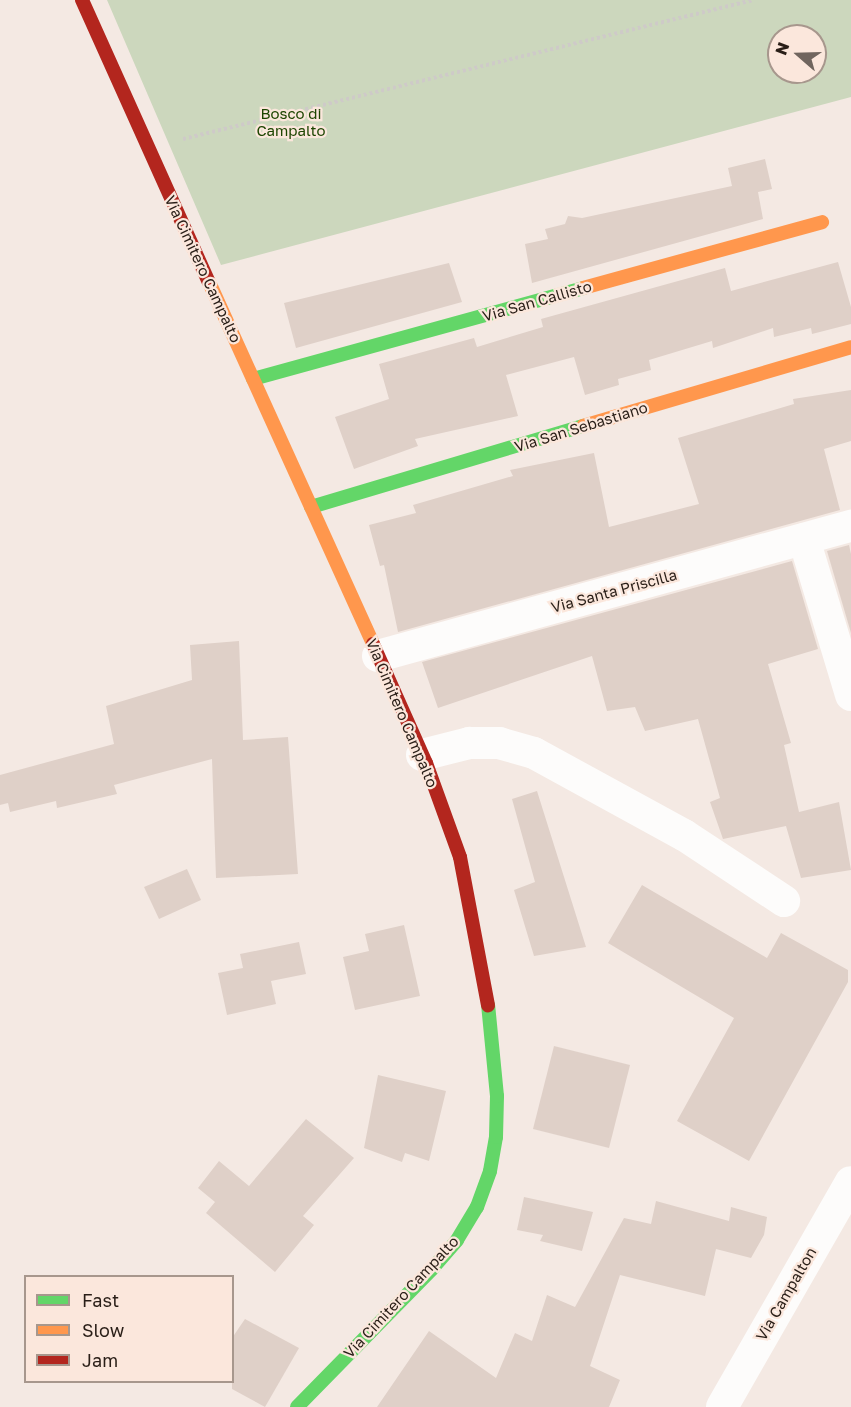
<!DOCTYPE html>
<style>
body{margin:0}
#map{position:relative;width:851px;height:1407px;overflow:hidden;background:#f4e9e3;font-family:"Golos Text",sans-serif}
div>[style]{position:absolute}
.green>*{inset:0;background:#ccd7bd}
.building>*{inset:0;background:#dfd0c8}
.path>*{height:4px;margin-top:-2px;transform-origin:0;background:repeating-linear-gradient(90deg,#cecac8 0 3px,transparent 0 6px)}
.street>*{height:32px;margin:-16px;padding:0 16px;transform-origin:16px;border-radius:16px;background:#fdfcfb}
.fast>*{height:14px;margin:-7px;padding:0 7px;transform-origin:7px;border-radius:7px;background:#63d668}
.slow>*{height:14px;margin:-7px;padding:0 7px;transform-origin:7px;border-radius:7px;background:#ff974d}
.jam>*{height:14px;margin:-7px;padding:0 7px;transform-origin:7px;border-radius:7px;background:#b3261e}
span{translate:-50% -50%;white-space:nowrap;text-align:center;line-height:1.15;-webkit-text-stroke:4.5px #fbe7dc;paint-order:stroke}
.park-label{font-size:15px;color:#1d4500}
.street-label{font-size:15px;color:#291e17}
.legend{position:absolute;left:24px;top:1275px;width:210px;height:108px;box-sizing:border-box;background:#fbe7dc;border:2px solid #a7978d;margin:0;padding:8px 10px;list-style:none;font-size:18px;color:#291e17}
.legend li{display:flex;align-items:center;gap:12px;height:30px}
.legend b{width:30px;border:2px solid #a7978d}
.north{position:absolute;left:767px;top:24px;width:60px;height:60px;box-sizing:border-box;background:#fbe7dc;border:2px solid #a7978d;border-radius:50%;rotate:290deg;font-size:16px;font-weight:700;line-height:24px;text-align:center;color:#291e17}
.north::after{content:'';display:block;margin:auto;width:21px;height:27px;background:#70655e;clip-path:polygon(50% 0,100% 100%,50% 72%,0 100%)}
</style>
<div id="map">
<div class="green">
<i style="clip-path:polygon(evenodd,107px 0,851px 0,851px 97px,221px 265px,107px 0,779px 36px,815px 36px,815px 72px,779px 72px,779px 36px)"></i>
</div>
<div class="building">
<i style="clip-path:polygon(765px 159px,772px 189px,758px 192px,763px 219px,532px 283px,525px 244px,548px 239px,545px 229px,565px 224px,568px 216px,582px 218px,732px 186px,728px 168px)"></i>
<i style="clip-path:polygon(838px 262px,851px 307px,851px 324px,812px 334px,811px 328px,774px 337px,773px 328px,713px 348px,712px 341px,649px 360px,651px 370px,618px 379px,619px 385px,585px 395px,574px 357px,506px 375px,518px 416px,415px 439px,418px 446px,354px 469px,335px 417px,389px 399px,379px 364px,474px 338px,477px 347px,543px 327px,541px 319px,725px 268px,731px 291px)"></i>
<i style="clip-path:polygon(449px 263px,462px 302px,296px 348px,284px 303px)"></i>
<i style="clip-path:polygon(851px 390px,851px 441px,824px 449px,840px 510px,398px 632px,384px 565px,380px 566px,369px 525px,416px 513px,413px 505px,513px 476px,510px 470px,594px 453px,609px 527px,699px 504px,678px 438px,794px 404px,793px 399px)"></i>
<i style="clip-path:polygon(849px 545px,851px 554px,851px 633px,827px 551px)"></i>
<i style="clip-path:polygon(792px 561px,818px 649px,768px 664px,791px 743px,784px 745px,799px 812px,839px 802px,851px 870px,801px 878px,786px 826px,723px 839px,710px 802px,720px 798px,698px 719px,645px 731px,635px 707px,607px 711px,592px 656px,438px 708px,422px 662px)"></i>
<i style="clip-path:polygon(239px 641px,243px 740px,288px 737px,298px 874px,216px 878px,212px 759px,114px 785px,117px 794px,57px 808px,56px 801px,10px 812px,8px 803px,0 805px,0 775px,114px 744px,106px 706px,192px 680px,190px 645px)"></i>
<i style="clip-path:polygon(537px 791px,586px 947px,534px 956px,514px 890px,535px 882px,512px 799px)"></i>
<i style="clip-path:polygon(187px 869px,201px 900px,159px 919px,144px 887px)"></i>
<i style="clip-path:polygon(642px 885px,767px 958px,781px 933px,848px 970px,848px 982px,749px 1161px,677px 1121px,734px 1018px,608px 943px)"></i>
<i style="clip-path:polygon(404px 925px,420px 996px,355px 1010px,343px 957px,369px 951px,365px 934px)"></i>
<i style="clip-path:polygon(299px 942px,306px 974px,271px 981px,276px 1004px,227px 1015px,218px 973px,243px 968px,240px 954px)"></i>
<i style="clip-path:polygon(554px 1046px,630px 1065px,609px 1148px,533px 1129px)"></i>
<i style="clip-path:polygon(378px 1075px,446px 1091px,429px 1161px,405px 1153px,402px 1162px,364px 1148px)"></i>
<i style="clip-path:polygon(306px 1119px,354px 1158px,303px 1216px,314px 1225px,275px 1272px,206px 1213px,215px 1202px,198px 1188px,219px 1161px,249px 1186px)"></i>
<i style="clip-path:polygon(524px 1197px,593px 1212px,582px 1251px,540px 1241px,543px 1235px,517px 1230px)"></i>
<i style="clip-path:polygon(656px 1201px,729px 1221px,731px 1207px,767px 1217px,764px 1235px,751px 1258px,716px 1249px,705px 1296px,620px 1275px,590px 1366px,620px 1380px,609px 1407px,377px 1407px,429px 1331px,496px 1378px,515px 1333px,532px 1341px,547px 1295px,575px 1307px,624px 1218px,651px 1224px)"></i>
<i style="clip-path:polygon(245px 1319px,299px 1348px,265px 1407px,232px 1389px,232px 1338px)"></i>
</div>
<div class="path">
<i style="left:183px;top:139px;width:587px;rotate:-13.7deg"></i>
</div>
<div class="street">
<i style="left:804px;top:539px;width:163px;rotate:73.2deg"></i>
<i style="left:378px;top:656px;width:491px;rotate:-15.4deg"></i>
<i style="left:422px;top:755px;width:49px;rotate:-14.3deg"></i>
<i style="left:469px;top:743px;width:30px"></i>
<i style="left:499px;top:743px;width:36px;rotate:16deg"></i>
<i style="left:534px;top:753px;width:171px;rotate:28.7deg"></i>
<i style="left:684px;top:835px;width:120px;rotate:33.4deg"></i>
<i style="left:722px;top:1407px;width:259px;rotate:-60.2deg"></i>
</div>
<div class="fast">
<i style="left:253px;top:379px;width:342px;rotate:-15.4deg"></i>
<i style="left:311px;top:507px;width:284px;rotate:-16.6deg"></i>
<i style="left:297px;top:1407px;width:193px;rotate:-45.6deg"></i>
<i style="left:432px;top:1269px;width:38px;rotate:-49deg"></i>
<i style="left:457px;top:1240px;width:39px;rotate:-59deg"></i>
<i style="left:477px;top:1207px;width:38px;rotate:-70deg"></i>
<i style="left:490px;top:1171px;width:35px;rotate:-80deg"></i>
<i style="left:496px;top:1137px;width:41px;rotate:-88.6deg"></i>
<i style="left:497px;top:1096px;width:91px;rotate:-95.6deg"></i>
</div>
<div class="slow">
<i style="left:209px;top:282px;width:397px;rotate:65.6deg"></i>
<i style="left:583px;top:288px;width:248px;rotate:-15.4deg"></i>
<i style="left:583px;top:426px;width:279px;rotate:-16.4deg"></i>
</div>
<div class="jam">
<i style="left:82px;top:0;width:309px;rotate:65.8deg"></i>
<i style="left:373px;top:644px;width:130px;rotate:66deg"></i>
<i style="left:426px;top:763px;width:100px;rotate:70.1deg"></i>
<i style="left:460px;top:857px;width:151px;rotate:79.3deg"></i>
</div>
<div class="park-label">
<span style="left:291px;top:122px">Bosco di<br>Campalto</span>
</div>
<div class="street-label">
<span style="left:203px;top:269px;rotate:65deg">Via Cimitero Campalto</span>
<span style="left:537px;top:301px;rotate:-16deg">Via San Callisto</span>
<span style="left:581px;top:427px;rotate:-17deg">Via San Sebastiano</span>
<span style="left:614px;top:591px;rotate:-15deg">Via Santa Priscilla</span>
<span style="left:402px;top:713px;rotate:67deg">Via Cimitero Campalto</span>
<span style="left:786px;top:1294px;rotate:-60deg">Via Campalton</span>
<span style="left:401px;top:1297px;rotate:-47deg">Via Cimitero Campalto</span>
</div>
<ul class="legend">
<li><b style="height:8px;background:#63d668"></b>Fast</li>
<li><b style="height:8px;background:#ff974d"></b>Slow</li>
<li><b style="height:8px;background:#b3261e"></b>Jam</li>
</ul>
<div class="north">N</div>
</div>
